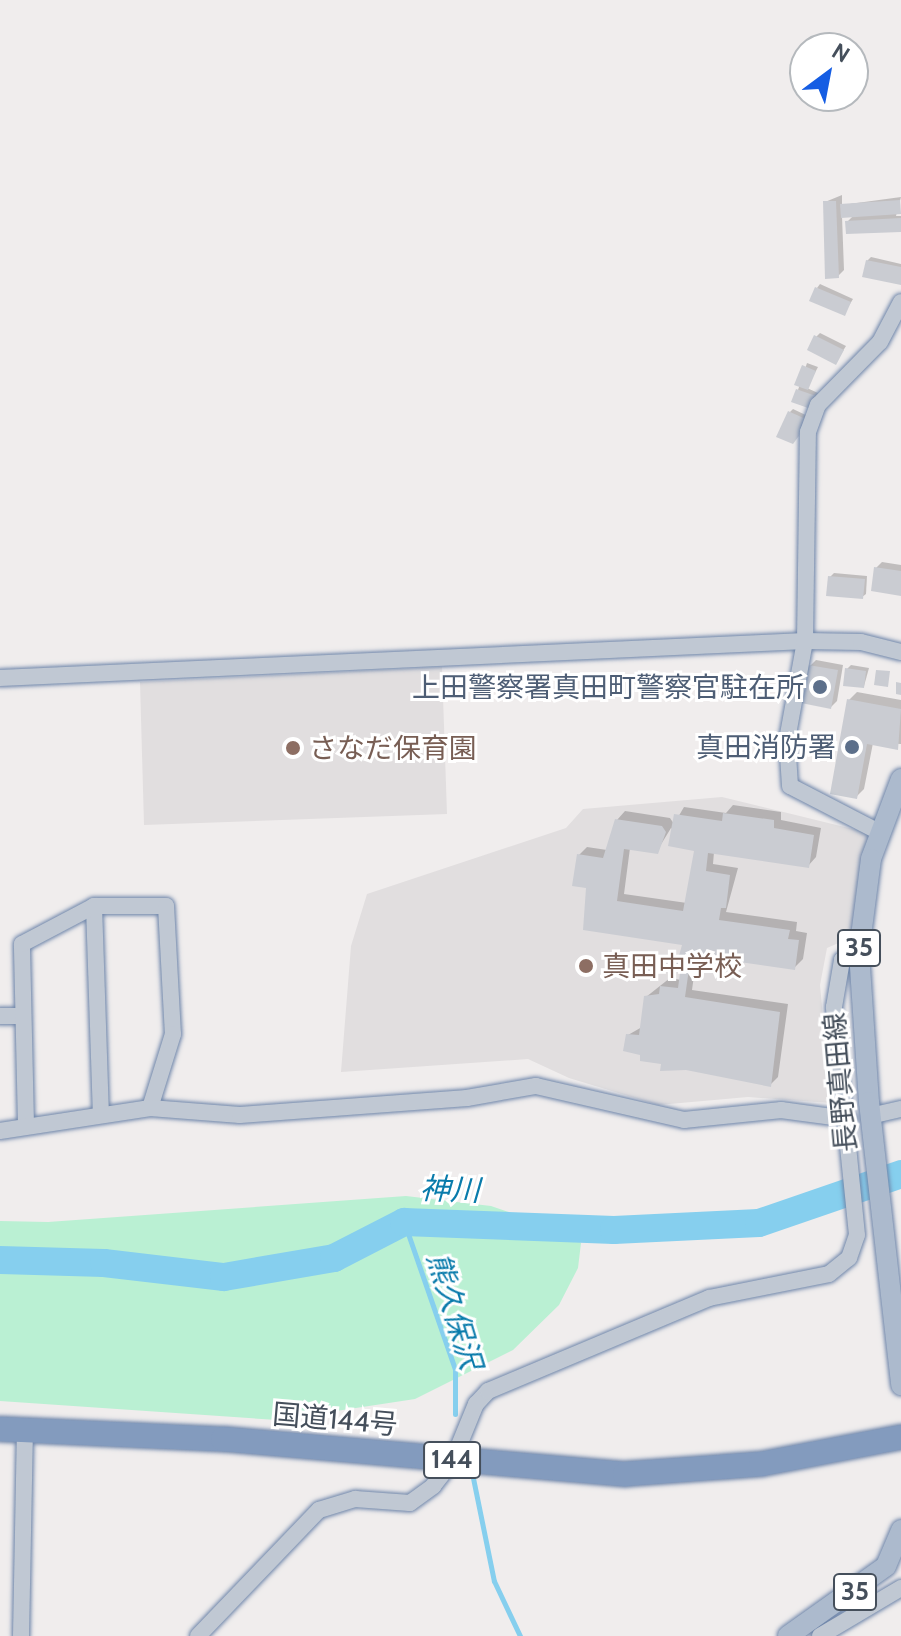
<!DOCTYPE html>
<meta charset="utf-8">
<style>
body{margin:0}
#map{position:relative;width:901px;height:1636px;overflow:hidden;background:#f0eded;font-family:Cabin,"Noto Sans JP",sans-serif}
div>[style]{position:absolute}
.education>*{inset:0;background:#e1dedf}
.green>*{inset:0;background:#baf0d3}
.shadow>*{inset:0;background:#0003}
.stream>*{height:5px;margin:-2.5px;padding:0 2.5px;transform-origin:2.5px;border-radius:2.5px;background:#86cfee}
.river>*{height:28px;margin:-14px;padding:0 14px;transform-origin:14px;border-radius:14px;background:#86cfee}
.building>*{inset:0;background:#caccd2}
.roads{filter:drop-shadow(0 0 2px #6f86aa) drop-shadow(0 0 2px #6f86aa)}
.minor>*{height:16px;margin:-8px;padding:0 8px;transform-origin:8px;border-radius:8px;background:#c0c8d3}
.major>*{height:20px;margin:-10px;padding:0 10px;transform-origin:10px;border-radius:10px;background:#acbacd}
.highway>*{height:24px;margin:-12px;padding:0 12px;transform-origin:12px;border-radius:12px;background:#839bbe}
.dots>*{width:22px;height:22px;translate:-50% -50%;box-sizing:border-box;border:4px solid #fff;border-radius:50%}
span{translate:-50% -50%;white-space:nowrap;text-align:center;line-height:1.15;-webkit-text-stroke:6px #fff;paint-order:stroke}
.shield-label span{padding:2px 6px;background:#fff;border:2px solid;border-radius:6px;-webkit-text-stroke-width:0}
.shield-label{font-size:26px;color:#454f5b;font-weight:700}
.service-label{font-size:28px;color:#4e5e75}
.right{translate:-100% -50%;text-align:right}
.education-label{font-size:28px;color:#785e54}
.left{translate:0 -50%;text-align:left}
.street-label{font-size:28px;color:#454f5b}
.water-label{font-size:30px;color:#097bab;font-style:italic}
.north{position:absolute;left:789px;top:32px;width:80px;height:80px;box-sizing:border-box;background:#fff;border:2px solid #b5b9bd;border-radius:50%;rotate:32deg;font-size:22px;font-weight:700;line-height:32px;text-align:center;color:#454f5b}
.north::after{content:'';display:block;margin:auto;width:28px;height:36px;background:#155de3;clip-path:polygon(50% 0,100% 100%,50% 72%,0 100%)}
</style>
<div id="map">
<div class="education">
<i style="clip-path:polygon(442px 667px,447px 814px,144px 825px,140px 682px)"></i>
<i style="clip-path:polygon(722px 797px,869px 833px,850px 938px,827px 948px,820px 985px,831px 1103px,748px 1097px,658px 1105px,569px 1078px,528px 1059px,341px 1072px,351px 946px,367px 894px,566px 828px,583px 809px)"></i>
</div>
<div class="green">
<i style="clip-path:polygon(406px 1196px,491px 1206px,565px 1231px,581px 1243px,578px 1268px,559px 1305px,513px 1350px,415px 1399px,277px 1420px,0 1401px,0 1221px,48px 1222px)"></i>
</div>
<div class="shadow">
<i style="clip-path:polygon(842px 195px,842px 205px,901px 197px,896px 216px,901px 216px,901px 229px,847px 222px,854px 215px,842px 216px,844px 270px,838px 276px,825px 202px)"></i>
<i style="clip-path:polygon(871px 257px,901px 264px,901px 283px,867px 261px)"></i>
<i style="clip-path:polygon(820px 284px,853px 299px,844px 314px,817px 288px)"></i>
<i style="clip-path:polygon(820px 333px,846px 346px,836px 362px,816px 337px)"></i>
<i style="clip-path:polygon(807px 363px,818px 367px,807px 388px,818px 393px,814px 403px,798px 390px)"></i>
<i style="clip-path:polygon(793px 409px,812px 418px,799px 433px,789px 413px)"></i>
<i style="clip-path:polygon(882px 562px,901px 565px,901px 593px,876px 568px)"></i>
<i style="clip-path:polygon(834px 573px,867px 576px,866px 594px,862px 597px,830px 577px)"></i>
<i style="clip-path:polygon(816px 660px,843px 665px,837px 701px,831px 707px,810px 666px)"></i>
<i style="clip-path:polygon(851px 665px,869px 668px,864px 686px,847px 669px)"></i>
<i style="clip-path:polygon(857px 692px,901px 700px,901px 744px,873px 743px,864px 789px,856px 797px,849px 700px)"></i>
<i style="clip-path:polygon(evenodd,733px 805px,781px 812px,781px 820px,821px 828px,816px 857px,808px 866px,714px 852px,713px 864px,738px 868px,726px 912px,797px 922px,796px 931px,807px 933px,803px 959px,794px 968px,697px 954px,692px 990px,788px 1004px,778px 1077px,770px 1085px,642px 1053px,628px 1035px,642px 1027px,646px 997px,670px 978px,681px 980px,684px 943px,588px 887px,579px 855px,587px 847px,607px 850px,617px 820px,625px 811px,670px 818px,674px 824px,684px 807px,726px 813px,733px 805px,671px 828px,697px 849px,687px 903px,624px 894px,630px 848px,657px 851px,671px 828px)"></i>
</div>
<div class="stream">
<i style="left:404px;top:1222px;width:156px;rotate:70.9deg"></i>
<i style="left:455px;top:1369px;width:45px;rotate:90deg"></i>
<i style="left:473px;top:1478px;width:105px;rotate:78.5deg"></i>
<i style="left:494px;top:1581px;width:61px;rotate:64.7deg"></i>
</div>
<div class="river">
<i style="left:0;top:1260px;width:104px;rotate:1.7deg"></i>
<i style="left:104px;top:1263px;width:121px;rotate:6.7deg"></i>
<i style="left:224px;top:1277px;width:112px;rotate:-9.8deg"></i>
<i style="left:334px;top:1258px;width:79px;rotate:-27.2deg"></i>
<i style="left:404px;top:1222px;width:210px;rotate:2.2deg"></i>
<i style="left:614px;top:1230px;width:145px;rotate:-2.8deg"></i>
<i style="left:759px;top:1223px;width:150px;rotate:-19deg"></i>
</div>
<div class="building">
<i style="clip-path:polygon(900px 200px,901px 214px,841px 218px,840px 204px)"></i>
<i style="clip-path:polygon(823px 201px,836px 201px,839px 278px,825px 279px)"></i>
<i style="clip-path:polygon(901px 218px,901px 232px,846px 234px,845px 221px)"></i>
<i style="clip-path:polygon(866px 260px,901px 267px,901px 285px,862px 277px)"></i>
<i style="clip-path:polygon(815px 287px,851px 302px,845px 316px,809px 301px)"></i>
<i style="clip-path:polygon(814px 335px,844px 350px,836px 365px,807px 350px)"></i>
<i style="clip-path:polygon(802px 365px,816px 371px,808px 390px,794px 385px)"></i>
<i style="clip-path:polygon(796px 389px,816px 396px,811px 409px,791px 402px)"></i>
<i style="clip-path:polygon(788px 411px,810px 421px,793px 444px,776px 437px)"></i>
<i style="clip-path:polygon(874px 567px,901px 571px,901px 596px,871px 591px)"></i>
<i style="clip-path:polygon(828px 576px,865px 579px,863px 599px,826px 596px)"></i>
<i style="clip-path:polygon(808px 665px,838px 670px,831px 709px,801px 703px)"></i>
<i style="clip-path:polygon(845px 668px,866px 671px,864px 688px,843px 686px)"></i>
<i style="clip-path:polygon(876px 670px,890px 671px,888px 687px,874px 685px)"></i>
<i style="clip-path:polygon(896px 682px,901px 683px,901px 695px,896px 694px)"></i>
<i style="clip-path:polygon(847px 699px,901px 709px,898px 750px,867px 744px,857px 799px,830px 794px)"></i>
<i style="clip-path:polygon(723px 813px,774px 820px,774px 828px,814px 835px,809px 868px,708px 853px,706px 871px,730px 875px,726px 908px,721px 908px,719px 920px,790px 930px,788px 939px,799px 940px,795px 970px,691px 955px,685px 997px,780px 1012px,771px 1087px,686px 1070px,660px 1071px,661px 1064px,640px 1061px,640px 1055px,623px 1051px,626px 1034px,639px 1035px,644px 996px,659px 994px,660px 986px,678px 988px,680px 973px,675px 970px,682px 945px,583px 930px,586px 888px,572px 886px,577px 854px,603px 858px,615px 819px,662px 826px,666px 832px,658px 854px,624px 849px,617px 901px,683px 911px,694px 851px,668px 846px,674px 814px,722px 821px)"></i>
</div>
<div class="roads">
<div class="minor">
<i style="left:0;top:678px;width:806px;rotate:-2.63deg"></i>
<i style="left:805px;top:641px;width:56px;rotate:1deg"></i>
<i style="left:861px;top:642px;width:41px;rotate:14deg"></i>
<i style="left:881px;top:833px;width:102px;rotate:-152.7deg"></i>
<i style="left:790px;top:786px;width:46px;rotate:-93.7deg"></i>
<i style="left:787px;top:740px;width:101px;rotate:-79.7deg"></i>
<i style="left:805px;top:641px;width:209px;rotate:-89.2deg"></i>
<i style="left:808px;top:432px;width:29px;rotate:-70deg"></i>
<i style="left:818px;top:405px;width:88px;rotate:-45.5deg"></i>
<i style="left:880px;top:342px;width:45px;rotate:-62.3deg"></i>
<i style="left:94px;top:906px;width:209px;rotate:88.1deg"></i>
<i style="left:0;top:1016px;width:23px"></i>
<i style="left:879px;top:1114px;width:23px;rotate:-13deg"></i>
<i style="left:26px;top:1125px;width:181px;rotate:-91.3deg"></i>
<i style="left:22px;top:944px;width:81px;rotate:-27.8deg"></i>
<i style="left:94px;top:906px;width:72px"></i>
<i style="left:166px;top:906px;width:128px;rotate:86.9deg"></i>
<i style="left:173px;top:1034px;width:77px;rotate:107.3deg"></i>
<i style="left:0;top:1131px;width:152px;rotate:-8.7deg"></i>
<i style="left:150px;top:1108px;width:90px;rotate:4.4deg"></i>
<i style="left:240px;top:1115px;width:228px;rotate:-4.3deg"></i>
<i style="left:467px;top:1098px;width:70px;rotate:-9.9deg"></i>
<i style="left:536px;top:1086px;width:152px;rotate:12.9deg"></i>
<i style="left:684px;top:1120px;width:98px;rotate:-5.9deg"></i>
<i style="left:781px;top:1110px;width:68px;rotate:7.7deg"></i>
<i style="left:21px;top:1636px;width:208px;rotate:-88.9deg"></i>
<i style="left:198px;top:1636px;width:175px;rotate:-46.2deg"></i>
<i style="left:319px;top:1510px;width:38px;rotate:-17deg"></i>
<i style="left:355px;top:1499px;width:55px;rotate:4.2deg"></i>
<i style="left:410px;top:1503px;width:29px;rotate:-36deg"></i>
<i style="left:433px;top:1486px;width:33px;rotate:-52deg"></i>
<i style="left:453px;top:1460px;width:61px;rotate:-67.7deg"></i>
<i style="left:476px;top:1404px;width:18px;rotate:-47deg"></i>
<i style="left:488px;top:1391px;width:240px;rotate:-22.8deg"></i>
<i style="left:709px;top:1298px;width:122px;rotate:-11.3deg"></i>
<i style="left:829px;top:1274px;width:26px;rotate:-39deg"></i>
<i style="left:849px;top:1258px;width:24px;rotate:-71deg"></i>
<i style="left:857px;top:1235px;width:229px;rotate:-95.8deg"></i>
<i style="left:834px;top:1007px;width:48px;rotate:-80.3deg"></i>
<i style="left:842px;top:960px;width:19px;rotate:-25deg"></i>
<i style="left:820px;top:1636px;width:94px;rotate:-30.7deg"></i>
</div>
<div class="major">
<i style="left:901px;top:779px;width:85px;rotate:110.6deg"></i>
<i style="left:871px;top:859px;width:94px;rotate:97.4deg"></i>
<i style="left:859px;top:952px;width:150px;rotate:86.2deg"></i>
<i style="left:869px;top:1102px;width:285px;rotate:83.5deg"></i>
<i style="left:788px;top:1636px;width:120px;rotate:-35.5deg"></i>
<i style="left:886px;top:1566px;width:39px;rotate:-67deg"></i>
</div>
<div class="highway">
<i style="left:0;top:1429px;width:223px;rotate:2.6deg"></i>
<i style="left:223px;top:1439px;width:404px;rotate:5deg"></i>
<i style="left:625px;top:1474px;width:136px;rotate:-4.2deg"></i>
<i style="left:761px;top:1464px;width:143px;rotate:-10.9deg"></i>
</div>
</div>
<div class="dots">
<i style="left:820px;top:687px;background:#5c6f8a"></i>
<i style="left:852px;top:747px;background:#5c6f8a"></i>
<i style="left:293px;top:748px;background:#8d6e63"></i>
<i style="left:586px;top:966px;background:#8d6e63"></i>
</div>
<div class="shield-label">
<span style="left:859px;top:948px">35</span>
<span style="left:452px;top:1460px">144</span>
<span style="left:855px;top:1592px">35</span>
</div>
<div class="service-label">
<span class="right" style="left:804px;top:687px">上田警察署真田町警察官駐在所</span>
<span class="right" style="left:836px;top:747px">真田消防署</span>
</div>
<div class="education-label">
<span class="left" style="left:309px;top:748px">さなだ保育園</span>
<span class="left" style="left:602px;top:966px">真田中学校</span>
</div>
<div class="street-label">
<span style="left:840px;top:1082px;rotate:-95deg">長野真田線</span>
<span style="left:335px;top:1419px;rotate:5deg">国道144号</span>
</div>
<div class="water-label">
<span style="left:450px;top:1190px;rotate:2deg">神川</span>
<span style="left:454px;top:1311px;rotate:73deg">熊久保沢</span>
</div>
<div class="north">N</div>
</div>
